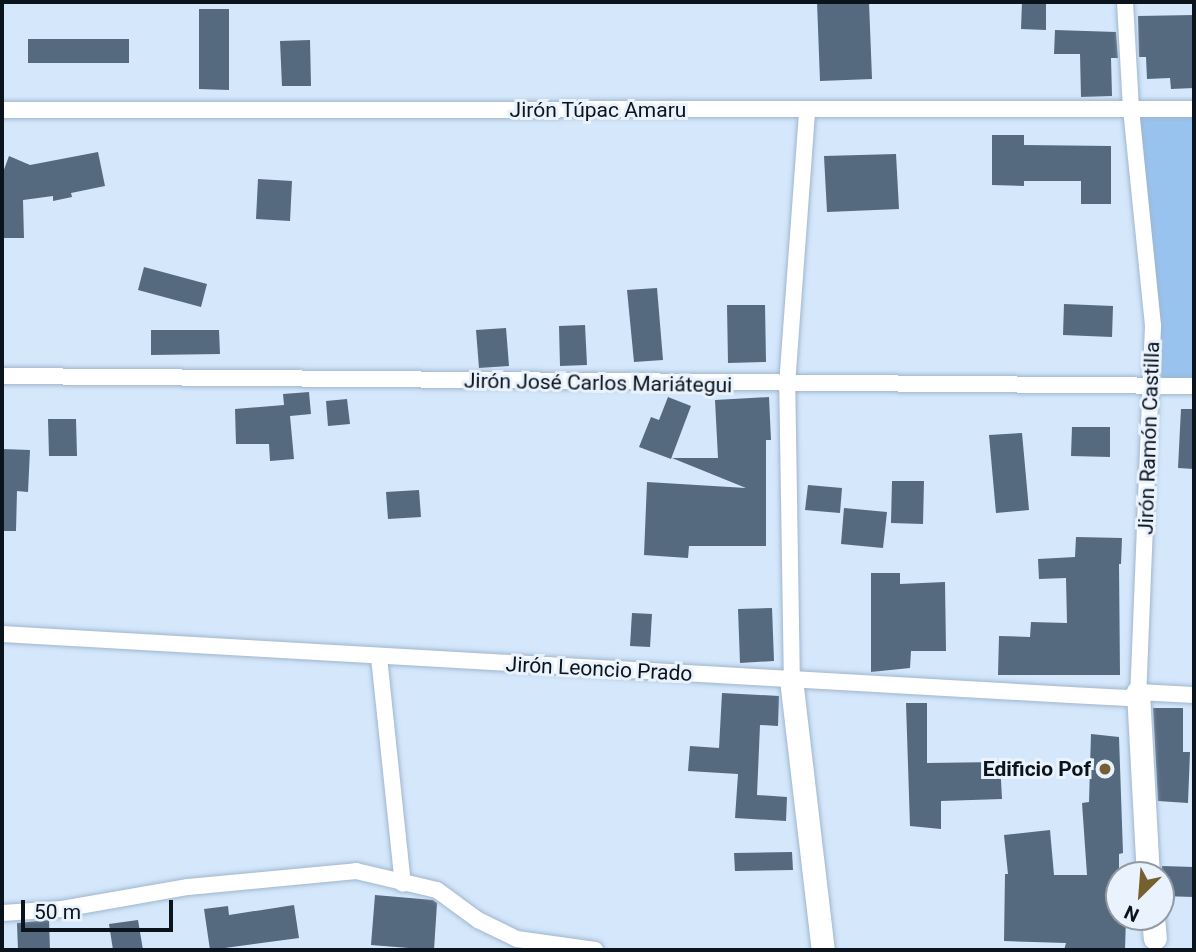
<!DOCTYPE html>
<meta charset="utf-8">
<style>
body{margin:0}
#map{position:relative;width:1196px;height:952px;overflow:hidden;background:#d4e7fb;font-family:Roboto,sans-serif}
div>[style]{position:absolute}
.green>*{inset:0;background:#99c3ef}
.building>*{inset:0;background:#556a7f}
.roads{filter:drop-shadow(0 0 2px #9fb6ce) drop-shadow(0 0 2px #9fb6ce)}
.street>*{height:16px;margin:-8px;padding:0 8px;transform-origin:8px;border-radius:8px;background:#fff}
.secondary>*{height:23px;margin:-11.5px;padding:0 11.5px;transform-origin:11.5px;border-radius:11.5px;background:#fff}
.dots>*{width:19px;height:19px;translate:-50% -50%;box-sizing:border-box;border:4px solid #eaf3fd;border-radius:50%}
span{translate:-50% -50%;white-space:nowrap;text-align:center;line-height:1.15;-webkit-text-stroke:6px #eaf3fd;paint-order:stroke}
.street-label{font-size:21px;color:#0b141c}
.poi-label{font-size:21px;color:#0b141c;font-weight:700}
.right{translate:-100% -50%;text-align:right}
.frame{position:absolute;inset:0;border:4px solid #0b141c;pointer-events:none}
.north{position:absolute;left:1105px;top:861px;width:70px;height:70px;box-sizing:border-box;background:#eaf3fd;border:2px solid #919aa3;border-radius:50%;rotate:205deg;font-size:19px;font-weight:700;line-height:28px;text-align:center;color:#0b141c}
.north::after{content:'';display:block;margin:auto;width:24px;height:32px;background:#776030;clip-path:polygon(50% 0,100% 100%,50% 72%,0 100%)}
.scale{position:absolute;left:21px;top:900px;width:152px;height:32px;box-sizing:border-box;border:4px solid #0b141c;border-top:0;padding-left:9px;font-size:21px;line-height:24px;white-space:nowrap;color:#0b141c;-webkit-text-stroke:5px #eaf3fd;paint-order:stroke}
</style>
<div id="map">
<div class="green">
<i style="clip-path:polygon(1131px 109px,1194px 109px,1194px 385px,1163px 386px)"></i>
</div>
<div class="building">
<i style="clip-path:polygon(817px 2px,869px 2px,872px 79px,820px 81px)"></i>
<i style="clip-path:polygon(1022px 2px,1046px 2px,1046px 30px,1021px 29px)"></i>
<i style="clip-path:polygon(199px 9px,229px 9px,229px 90px,199px 89px)"></i>
<i style="clip-path:polygon(1194px 15px,1194px 88px,1171px 89px,1170px 78px,1147px 79px,1146px 57px,1139px 57px,1138px 16px)"></i>
<i style="clip-path:polygon(1055px 30px,1116px 32px,1118px 58px,1111px 58px,1112px 96px,1081px 97px,1080px 54px,1054px 54px)"></i>
<i style="clip-path:polygon(28px 39px,129px 39px,129px 63px,28px 63px)"></i>
<i style="clip-path:polygon(310px 40px,311px 86px,282px 86px,280px 41px)"></i>
<i style="clip-path:polygon(992px 135px,1024px 135px,1024px 145px,1111px 146px,1111px 204px,1081px 204px,1081px 181px,1024px 181px,1024px 186px,992px 185px)"></i>
<i style="clip-path:polygon(98px 152px,105px 186px,71px 193px,72px 197px,53px 201px,53px 196px,23px 200px,24px 238px,2px 238px,2px 175px,9px 156px,30px 165px)"></i>
<i style="clip-path:polygon(896px 154px,899px 209px,827px 212px,824px 156px)"></i>
<i style="clip-path:polygon(258px 179px,292px 181px,290px 221px,256px 219px)"></i>
<i style="clip-path:polygon(144px 267px,207px 284px,201px 307px,138px 290px)"></i>
<i style="clip-path:polygon(657px 288px,663px 360px,634px 362px,627px 290px)"></i>
<i style="clip-path:polygon(1064px 304px,1113px 306px,1112px 337px,1063px 335px)"></i>
<i style="clip-path:polygon(727px 305px,765px 305px,766px 362px,728px 363px)"></i>
<i style="clip-path:polygon(585px 325px,587px 365px,560px 366px,559px 326px)"></i>
<i style="clip-path:polygon(506px 328px,509px 366px,479px 368px,476px 330px)"></i>
<i style="clip-path:polygon(151px 330px,219px 330px,220px 354px,151px 355px)"></i>
<i style="clip-path:polygon(309px 392px,311px 414px,290px 416px,294px 459px,270px 461px,269px 444px,236px 444px,235px 409px,284px 405px,283px 394px)"></i>
<i style="clip-path:polygon(668px 397px,691px 406px,671px 459px,639px 447px,651px 417px,659px 420px)"></i>
<i style="clip-path:polygon(769px 397px,771px 440px,766px 440px,766px 546px,689px 546px,688px 558px,644px 555px,647px 482px,746px 488px,672px 458px,718px 458px,715px 400px)"></i>
<i style="clip-path:polygon(347px 399px,350px 424px,328px 426px,326px 401px)"></i>
<i style="clip-path:polygon(1181px 409px,1194px 409px,1194px 469px,1178px 468px)"></i>
<i style="clip-path:polygon(48px 419px,76px 419px,77px 456px,49px 456px)"></i>
<i style="clip-path:polygon(1072px 427px,1110px 427px,1110px 457px,1071px 456px)"></i>
<i style="clip-path:polygon(1022px 433px,1029px 510px,996px 513px,989px 435px)"></i>
<i style="clip-path:polygon(2px 449px,30px 450px,28px 492px,17px 491px,16px 531px,2px 531px)"></i>
<i style="clip-path:polygon(892px 481px,924px 481px,923px 524px,891px 523px)"></i>
<i style="clip-path:polygon(808px 485px,842px 488px,840px 513px,805px 510px)"></i>
<i style="clip-path:polygon(419px 490px,421px 517px,388px 519px,386px 492px)"></i>
<i style="clip-path:polygon(844px 508px,887px 512px,883px 548px,841px 544px)"></i>
<i style="clip-path:polygon(1076px 537px,1122px 538px,1121px 564px,1119px 564px,1120px 675px,998px 675px,999px 636px,1030px 637px,1031px 622px,1067px 623px,1066px 578px,1039px 579px,1038px 559px,1075px 557px)"></i>
<i style="clip-path:polygon(871px 573px,900px 573px,900px 584px,945px 582px,946px 651px,911px 651px,910px 668px,871px 672px)"></i>
<i style="clip-path:polygon(772px 608px,774px 661px,740px 663px,738px 609px)"></i>
<i style="clip-path:polygon(632px 613px,652px 614px,650px 647px,630px 646px)"></i>
<i style="clip-path:polygon(722px 693px,779px 696px,778px 726px,760px 725px,757px 795px,787px 797px,786px 821px,735px 818px,738px 774px,688px 771px,690px 746px,719px 748px)"></i>
<i style="clip-path:polygon(906px 703px,927px 703px,927px 763px,1000px 762px,1002px 799px,941px 801px,941px 829px,910px 826px)"></i>
<i style="clip-path:polygon(1153px 708px,1183px 708px,1183px 752px,1190px 752px,1188px 803px,1158px 801px)"></i>
<i style="clip-path:polygon(1091px 734px,1119px 737px,1123px 853px,1119px 854px,1119px 917px,1126px 917px,1125px 950px,1064px 950px,1066px 943px,1004px 941px,1005px 874px,1008px 874px,1004px 835px,1050px 830px,1054px 875px,1087px 875px,1082px 803px,1089px 802px)"></i>
<i style="clip-path:polygon(792px 852px,793px 870px,735px 871px,734px 853px)"></i>
<i style="clip-path:polygon(1162px 866px,1194px 867px,1194px 897px,1161px 896px)"></i>
<i style="clip-path:polygon(375px 895px,433px 900px,437px 903px,434px 950px,371px 945px)"></i>
<i style="clip-path:polygon(294px 905px,299px 938px,210px 950px,204px 909px,228px 906px,229px 915px)"></i>
<i style="clip-path:polygon(49px 920px,50px 950px,18px 950px,17px 923px)"></i>
<i style="clip-path:polygon(138px 920px,143px 950px,113px 950px,109px 924px)"></i>
</div>
<div class="roads">
<div class="street">
<i style="left:1125px;top:2px;width:107px;rotate:86.8deg"></i>
<i style="left:1131px;top:109px;width:218px;rotate:84.2deg"></i>
<i style="left:1153px;top:326px;width:375px;rotate:92.3deg"></i>
<i style="left:2px;top:110px;width:1192px;rotate:-0.05deg"></i>
<i style="left:2px;top:376px;width:1192px;rotate:0.48deg"></i>
<i style="left:2px;top:634px;width:1070px;rotate:3.27deg"></i>
<i style="left:1070px;top:695px;width:58px;rotate:3deg"></i>
<i style="left:1128px;top:698px;width:12px;rotate:-31deg"></i>
<i style="left:1138px;top:692px;width:56px;rotate:3.1deg"></i>
<i style="left:379px;top:657px;width:228px;rotate:84deg"></i>
<i style="left:792px;top:688px;width:303px;rotate:-90.9deg"></i>
<i style="left:787px;top:385px;width:276px;rotate:-85.8deg"></i>
<i style="left:2px;top:913px;width:60px;rotate:-3.8deg"></i>
<i style="left:62px;top:909px;width:128px;rotate:-9.9deg"></i>
<i style="left:188px;top:887px;width:169px;rotate:-5.4deg"></i>
<i style="left:356px;top:871px;width:83px;rotate:13.2deg"></i>
<i style="left:437px;top:890px;width:51px;rotate:36.2deg"></i>
<i style="left:478px;top:920px;width:43px;rotate:26deg"></i>
<i style="left:517px;top:939px;width:79px;rotate:8deg"></i>
</div>
<div class="secondary">
<i style="left:791px;top:679px;width:273px;rotate:83.3deg"></i>
<i style="left:1138px;top:692px;width:183px;rotate:86.9deg"></i>
<i style="left:1153px;top:917px;width:21px;rotate:85deg"></i>
</div>
</div>
<div class="dots">
<i style="left:1105px;top:769px;background:#776030"></i>
</div>
<div class="street-label">
<span style="left:598px;top:110px">Jirón Túpac Amaru</span>
<span style="left:598px;top:383px;rotate:1deg">Jirón José Carlos Mariátegui</span>
<span style="left:1149px;top:438px;rotate:-88deg">Jirón Ramón Castilla</span>
<span style="left:599px;top:669px;rotate:3deg">Jirón Leoncio Prado</span>
</div>
<div class="poi-label">
<span class="right" style="left:1091px;top:769px">Edificio Pof</span>
</div>
<div class="frame"></div>
<div class="north">N</div>
<div class="scale">50 m</div>
</div>
